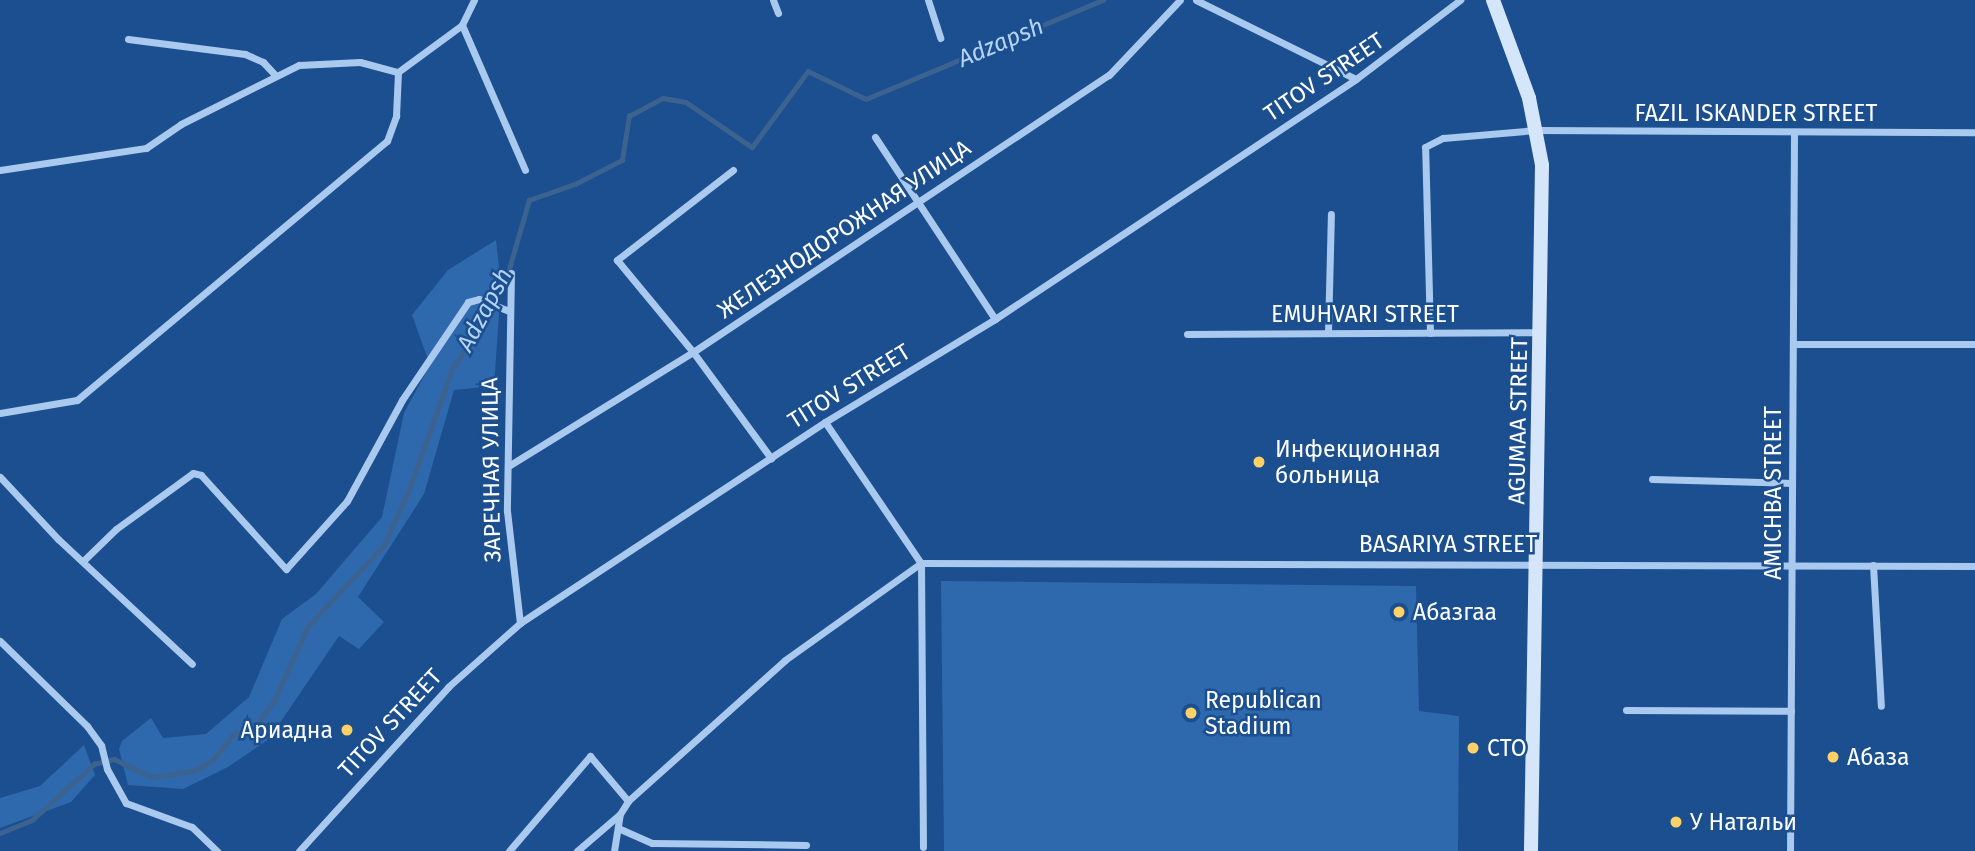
<!DOCTYPE html>
<meta charset="utf-8">
<style>
body{margin:0}
#map{position:relative;width:1975px;height:851px;overflow:hidden;background:#1b4f8f;font-family:"Fira Sans",sans-serif}
div>[style]{position:absolute}
.green>*{inset:0;background:#2e69ad}
.stream>*{height:4.5px;margin:-2.25px;padding:0 2.25px;transform-origin:2.25px;border-radius:2.25px;background:#3c6290}
.street>*{height:7px;margin:-3.5px;padding:0 3.5px;transform-origin:3.5px;border-radius:3.5px;background:#a9c9ee}
.secondary>*{height:14px;margin:-7px;padding:0 7px;transform-origin:7px;border-radius:7px;background:#d6e6fa}
.dots>*{width:19px;height:19px;translate:-50% -50%;box-sizing:border-box;border:4px solid #1b4f8f;border-radius:50%}
span{translate:-50% -50%;white-space:nowrap;text-align:center;line-height:1.15;-webkit-text-stroke:5px #1b4f8f;paint-order:stroke}
.street-label{font-size:23px;color:#fff}
.poi-label{font-size:23px;color:#fff}
.left{translate:0 -50%;text-align:left}
.right{translate:-100% -50%;text-align:right}
.water-label{font-size:24px;color:#b5d3f5;font-style:italic}
</style>
<div id="map">
<div class="green">
<i style="clip-path:polygon(496px 240px,501px 286px,494px 386px,454px 390px,424px 494px,358px 597px,384px 622px,359px 649px,339px 636px,269px 739px,228px 767px,183px 789px,128px 785px,119px 749px,122px 741px,151px 718px,163px 738px,206px 734px,249px 697px,282px 619px,316px 594px,382px 517px,404px 413px,430px 365px,412px 315px,448px 270px)"></i>
<i style="clip-path:polygon(941px 581px,1416px 586px,1419px 711px,1459px 716px,1458px 851px,944px 851px)"></i>
<i style="clip-path:polygon(84px 745px,95px 775px,71px 802px,0 828px,0 798px,40px 786px)"></i>
</div>
<div class="stream">
<i style="left:0;top:833px;width:35px;rotate:-22deg"></i>
<i style="left:32px;top:820px;width:84px;rotate:-42.1deg"></i>
<i style="left:94px;top:764px;width:21px;rotate:-14deg"></i>
<i style="left:114px;top:759px;width:42px;rotate:25.3deg"></i>
<i style="left:152px;top:777px;width:42px;rotate:-8.1deg"></i>
<i style="left:194px;top:771px;width:22px;rotate:-30deg"></i>
<i style="left:213px;top:760px;width:32px;rotate:-51deg"></i>
<i style="left:233px;top:735px;width:23px;rotate:-20deg"></i>
<i style="left:255px;top:727px;width:34px;rotate:-54deg"></i>
<i style="left:275px;top:699px;width:80px;rotate:-65.7deg"></i>
<i style="left:308px;top:626px;width:111px;rotate:-46.8deg"></i>
<i style="left:384px;top:545px;width:64px;rotate:-65.9deg"></i>
<i style="left:410px;top:487px;width:125px;rotate:-70.4deg"></i>
<i style="left:452px;top:369px;width:47px;rotate:-55.3deg"></i>
<i style="left:479px;top:330px;width:61px;rotate:-62.6deg"></i>
<i style="left:507px;top:276px;width:79px;rotate:-73.9deg"></i>
<i style="left:529px;top:200px;width:49px;rotate:-19.2deg"></i>
<i style="left:575px;top:184px;width:53px;rotate:-27.1deg"></i>
<i style="left:622px;top:160px;width:45px;rotate:-81deg"></i>
<i style="left:629px;top:116px;width:38px;rotate:-28deg"></i>
<i style="left:663px;top:98px;width:23px;rotate:10deg"></i>
<i style="left:686px;top:102px;width:80px;rotate:34.3deg"></i>
<i style="left:752px;top:147px;width:94px;rotate:-53.6deg"></i>
<i style="left:808px;top:71px;width:64px;rotate:25.8deg"></i>
<i style="left:866px;top:99px;width:257px;rotate:-22.7deg"></i>
</div>
<div class="street">
<i style="left:474px;top:0;width:28px;rotate:116deg"></i>
<i style="left:462px;top:25px;width:158px;rotate:66.5deg"></i>
<i style="left:773px;top:0;width:14px;rotate:69deg"></i>
<i style="left:928px;top:0;width:40px;rotate:72deg"></i>
<i style="left:1196px;top:0;width:178px;rotate:26.3deg"></i>
<i style="left:128px;top:39px;width:118px;rotate:7.3deg"></i>
<i style="left:245px;top:54px;width:20px;rotate:24deg"></i>
<i style="left:263px;top:62px;width:18px;rotate:47deg"></i>
<i style="left:875px;top:137px;width:218px;rotate:56.6deg"></i>
<i style="left:0;top:170px;width:148px;rotate:-8.6deg"></i>
<i style="left:146px;top:148px;width:42px;rotate:-34.4deg"></i>
<i style="left:181px;top:124px;width:132px;rotate:-26.6deg"></i>
<i style="left:299px;top:65px;width:61px;rotate:-2.8deg"></i>
<i style="left:360px;top:62px;width:39px;rotate:15deg"></i>
<i style="left:733px;top:170px;width:147px;rotate:142.2deg"></i>
<i style="left:617px;top:260px;width:119px;rotate:50.4deg"></i>
<i style="left:693px;top:352px;width:132px;rotate:53.7deg"></i>
<i style="left:511px;top:273px;width:238px;rotate:91deg"></i>
<i style="left:507px;top:511px;width:113px;rotate:83.4deg"></i>
<i style="left:1328px;top:333px;width:119px;rotate:-88.6deg"></i>
<i style="left:1430px;top:333px;width:186px;rotate:-91.5deg"></i>
<i style="left:1425px;top:147px;width:20px;rotate:-27deg"></i>
<i style="left:1443px;top:138px;width:94px;rotate:-4.9deg"></i>
<i style="left:1537px;top:130px;width:438px;rotate:0.3deg"></i>
<i style="left:1187px;top:334px;width:353px;rotate:-0.3deg"></i>
<i style="left:1793px;top:344px;width:182px"></i>
<i style="left:0;top:413px;width:78px;rotate:-9.6deg"></i>
<i style="left:77px;top:400px;width:404px;rotate:-39.9deg"></i>
<i style="left:387px;top:141px;width:27px;rotate:-70deg"></i>
<i style="left:396px;top:116px;width:44px;rotate:-87.4deg"></i>
<i style="left:398px;top:72px;width:79px;rotate:-36.3deg"></i>
<i style="left:825px;top:422px;width:171px;rotate:55.8deg"></i>
<i style="left:921px;top:563px;width:284px;rotate:89.6deg"></i>
<i style="left:510px;top:465px;width:215px;rotate:-31.7deg"></i>
<i style="left:693px;top:352px;width:500px;rotate:-33.7deg"></i>
<i style="left:1109px;top:75px;width:103px;rotate:-46.6deg"></i>
<i style="left:0;top:477px;width:85px;rotate:46.9deg"></i>
<i style="left:58px;top:539px;width:183px;rotate:43deg"></i>
<i style="left:1652px;top:479px;width:140px;rotate:1.6deg"></i>
<i style="left:83px;top:561px;width:46px;rotate:-44.1deg"></i>
<i style="left:116px;top:529px;width:95px;rotate:-36deg"></i>
<i style="left:193px;top:473px;width:8px;rotate:14deg"></i>
<i style="left:201px;top:475px;width:127px;rotate:47.9deg"></i>
<i style="left:286px;top:569px;width:91px;rotate:-48.1deg"></i>
<i style="left:347px;top:501px;width:115px;rotate:-61.4deg"></i>
<i style="left:402px;top:400px;width:118px;rotate:-56deg"></i>
<i style="left:468px;top:302px;width:11px;rotate:-15deg"></i>
<i style="left:479px;top:299px;width:31px;rotate:22deg"></i>
<i style="left:921px;top:563px;width:1054px;rotate:0.16deg"></i>
<i style="left:1873px;top:565px;width:141px;rotate:86.8deg"></i>
<i style="left:0;top:641px;width:122px;rotate:44.3deg"></i>
<i style="left:87px;top:726px;width:24px;rotate:54deg"></i>
<i style="left:101px;top:745px;width:25px;rotate:76deg"></i>
<i style="left:107px;top:769px;width:39px;rotate:61deg"></i>
<i style="left:126px;top:803px;width:70px;rotate:20deg"></i>
<i style="left:192px;top:827px;width:35px;rotate:44deg"></i>
<i style="left:1626px;top:710px;width:165px;rotate:0.3deg"></i>
<i style="left:618px;top:828px;width:37px;rotate:24deg"></i>
<i style="left:652px;top:843px;width:154px;rotate:0.7deg"></i>
<i style="left:299px;top:851px;width:222px;rotate:-47.7deg"></i>
<i style="left:448px;top:687px;width:96px;rotate:-41.6deg"></i>
<i style="left:520px;top:623px;width:365px;rotate:-33.4deg"></i>
<i style="left:825px;top:422px;width:199px;rotate:-31.2deg"></i>
<i style="left:995px;top:319px;width:433px;rotate:-33.6deg"></i>
<i style="left:1356px;top:79px;width:131px;rotate:-37.2deg"></i>
<i style="left:509px;top:851px;width:125px;rotate:-49.5deg"></i>
<i style="left:590px;top:756px;width:59px;rotate:49.8deg"></i>
<i style="left:577px;top:851px;width:55px;rotate:-40.6deg"></i>
<i style="left:614px;top:851px;width:37px;rotate:-81deg"></i>
<i style="left:620px;top:814px;width:15px;rotate:-58deg"></i>
<i style="left:628px;top:801px;width:211px;rotate:-41.9deg"></i>
<i style="left:785px;top:660px;width:167px;rotate:-35.5deg"></i>
<i style="left:1790px;top:851px;width:716px;rotate:-89.68deg"></i>
</div>
<div class="secondary">
<i style="left:1493px;top:0;width:104px;rotate:69.8deg"></i>
<i style="left:1529px;top:98px;width:68px;rotate:79deg"></i>
<i style="left:1542px;top:165px;width:686px;rotate:90.92deg"></i>
</div>
<div class="dots">
<i style="left:1259px;top:462px;background:#ffd166"></i>
<i style="left:1399px;top:612px;background:#ffd166"></i>
<i style="left:1191px;top:713px;background:#ffd166"></i>
<i style="left:347px;top:730px;background:#ffd166"></i>
<i style="left:1473px;top:748px;background:#ffd166"></i>
<i style="left:1833px;top:757px;background:#ffd166"></i>
<i style="left:1676px;top:822px;background:#ffd166"></i>
</div>
<div class="street-label">
<span style="left:1324px;top:77px;rotate:-34deg">TITOV STREET</span>
<span style="left:1756px;top:113px">FAZIL ISKANDER STREET</span>
<span style="left:844px;top:229px;rotate:-34deg">ЖЕЛЕЗНОДОРОЖНАЯ УЛИЦА</span>
<span style="left:1365px;top:314px">EMUHVARI STREET</span>
<span style="left:849px;top:386px;rotate:-32deg">TITOV STREET</span>
<span style="left:1518px;top:421px;rotate:-89deg">AGUMAA STREET</span>
<span style="left:491px;top:470px;rotate:-91deg">ЗАРЕЧНАЯ УЛИЦА</span>
<span style="left:1773px;top:493px;rotate:-90deg">AMICHBA STREET</span>
<span style="left:1448px;top:544px">BASARIYA STREET</span>
<span style="left:390px;top:723px;rotate:-47deg">TITOV STREET</span>
</div>
<div class="poi-label">
<span class="left" style="left:1275px;top:462px">Инфекционная<br>больница</span>
<span class="left" style="left:1413px;top:612px">Абазгаа</span>
<span class="left" style="left:1205px;top:713px">Republican<br>Stadium</span>
<span class="right" style="left:333px;top:730px">Ариадна</span>
<span class="left" style="left:1487px;top:748px">СТО</span>
<span class="left" style="left:1847px;top:757px">Абаза</span>
<span class="left" style="left:1690px;top:822px">У Натальи</span>
</div>
<div class="water-label">
<span style="left:1001px;top:43px;rotate:-23deg">Adzapsh</span>
<span style="left:485px;top:310px;rotate:-62deg">Adzapsh</span>
</div>
</div>
